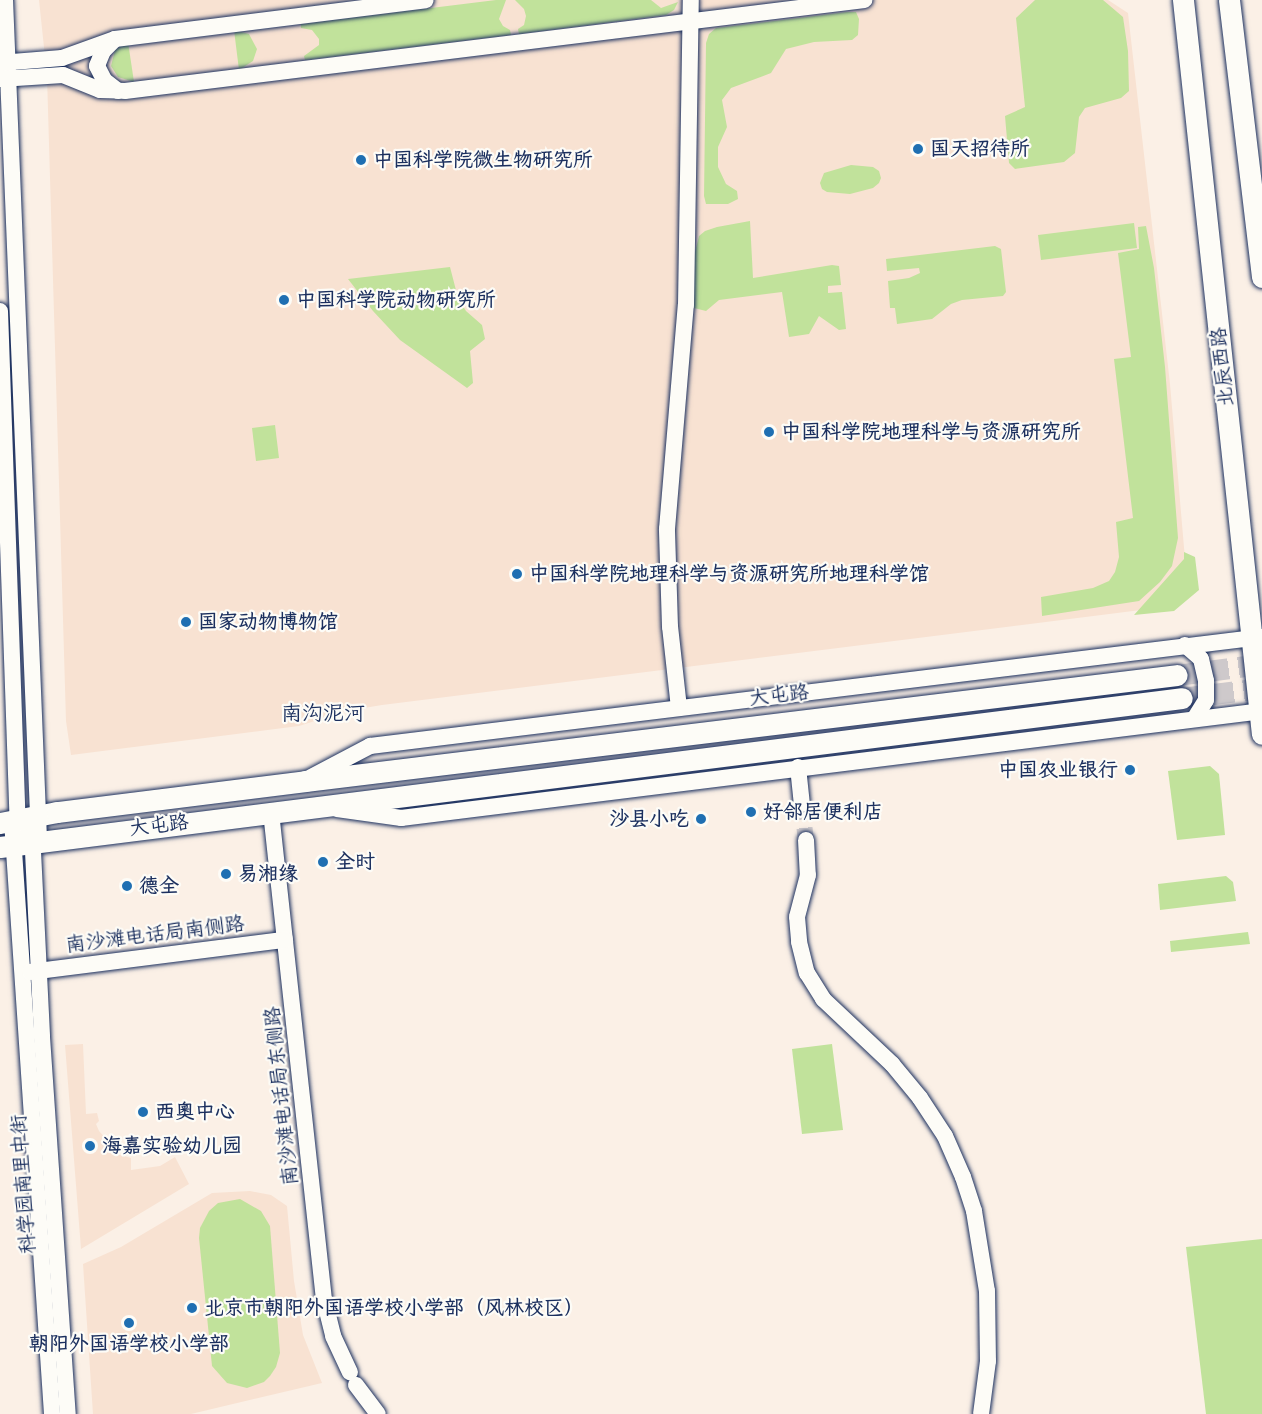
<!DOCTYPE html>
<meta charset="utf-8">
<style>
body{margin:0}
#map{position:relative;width:1262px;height:1414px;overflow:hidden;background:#fbf0e6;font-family:Mynerve,"LXGW WenKai TC",sans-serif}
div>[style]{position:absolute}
.built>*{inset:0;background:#f8e2d2}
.green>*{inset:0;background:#c1e29b}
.minor-tunnel>*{height:16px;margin-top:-8px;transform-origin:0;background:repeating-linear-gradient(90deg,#cec9cb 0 16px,transparent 0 24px)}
.major-tunnel>*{height:21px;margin-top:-10.5px;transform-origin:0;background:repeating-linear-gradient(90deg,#cec9cb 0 21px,transparent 0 31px)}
.roads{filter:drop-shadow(0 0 2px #1b2f5e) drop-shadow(0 0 2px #1b2f5e)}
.minor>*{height:16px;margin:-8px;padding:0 8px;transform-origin:8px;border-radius:8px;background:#fdfcf7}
.major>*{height:21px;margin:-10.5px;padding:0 10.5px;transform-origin:10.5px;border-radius:10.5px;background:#fdfcf7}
.dots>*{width:16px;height:16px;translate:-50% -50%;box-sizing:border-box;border:3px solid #fdfcf7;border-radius:50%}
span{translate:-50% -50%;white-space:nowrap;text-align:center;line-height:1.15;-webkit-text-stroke:4.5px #fdfcf7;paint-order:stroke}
.poi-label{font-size:20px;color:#1b2f5e;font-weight:700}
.left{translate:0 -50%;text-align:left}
.right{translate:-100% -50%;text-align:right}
.street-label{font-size:20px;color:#1b2f5e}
.neighbourhood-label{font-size:21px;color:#1b2f5e}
</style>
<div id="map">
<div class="built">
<i style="clip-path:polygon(39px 0,1108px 0,1128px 13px,1170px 384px,1185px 559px,1141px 610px,382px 705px,346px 711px,299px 726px,71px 755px,66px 721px,47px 76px)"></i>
<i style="clip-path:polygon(83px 1044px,86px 1114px,97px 1113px,99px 1121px,96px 1124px,99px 1131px,109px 1142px,106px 1151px,131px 1158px,131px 1170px,160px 1166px,175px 1157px,189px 1184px,81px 1249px,65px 1045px)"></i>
<i style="clip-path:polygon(250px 1191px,271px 1195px,287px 1206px,294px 1281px,303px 1335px,322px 1383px,191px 1414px,93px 1414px,83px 1264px,121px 1247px,212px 1193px)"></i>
</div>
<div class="green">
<i style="clip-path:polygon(496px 0,506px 0,499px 19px,503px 26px,510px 30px,511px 35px,305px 60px,304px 56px,319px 45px,319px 39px,312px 30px,301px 28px,301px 24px)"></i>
<i style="clip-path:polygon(515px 0,651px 0,661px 8px,678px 2px,674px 10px,666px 15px,519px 34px,518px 29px,524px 25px,526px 16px,524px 9px)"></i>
<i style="clip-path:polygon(1035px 0,1103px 0,1123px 17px,1128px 51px,1129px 91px,1121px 98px,1085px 108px,1079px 117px,1075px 153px,1064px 162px,1015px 169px,1009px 163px,1005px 116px,1025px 107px,1016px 18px)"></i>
<i style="clip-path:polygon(847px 12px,856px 12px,859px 19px,858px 35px,852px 40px,814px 42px,786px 49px,771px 73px,731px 88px,722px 100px,727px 127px,718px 147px,718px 167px,726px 184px,737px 191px,738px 199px,728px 204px,706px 204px,704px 196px,706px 43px,709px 34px,716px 28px)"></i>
<i style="clip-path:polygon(234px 30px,249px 34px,257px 49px,253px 61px,239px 70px)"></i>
<i style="clip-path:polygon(128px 42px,134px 82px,118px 77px,111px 66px,115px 50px)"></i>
<i style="clip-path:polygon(851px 165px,873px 167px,879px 171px,881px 178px,879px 183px,873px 188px,850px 194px,827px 192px,822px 189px,820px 183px,824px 173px)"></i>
<i style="clip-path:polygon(750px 221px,753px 278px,832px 265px,839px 266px,841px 285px,828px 286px,828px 293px,842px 292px,846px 329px,839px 330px,819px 316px,809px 334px,789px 337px,782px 292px,719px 300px,706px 311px,694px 308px,694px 256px,699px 236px,705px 231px,717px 227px)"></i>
<i style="clip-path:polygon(1134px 223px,1137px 248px,1041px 260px,1038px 235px)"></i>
<i style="clip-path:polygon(1146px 226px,1154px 268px,1165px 367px,1178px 538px,1172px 566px,1160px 582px,1139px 601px,1042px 616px,1041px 597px,1093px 588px,1109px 581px,1115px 572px,1119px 557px,1116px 522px,1133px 518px,1114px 359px,1131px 357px,1118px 253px,1139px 249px,1138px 227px)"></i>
<i style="clip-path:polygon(995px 246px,1001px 249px,1006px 292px,1003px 296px,962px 300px,951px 304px,932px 319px,897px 324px,895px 308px,890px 308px,888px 281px,909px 278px,920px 273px,919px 268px,887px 271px,886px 259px)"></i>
<i style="clip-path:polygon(450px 267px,458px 298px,466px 311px,482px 325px,485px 339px,470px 351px,473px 383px,467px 388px,400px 340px,373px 311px,348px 279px)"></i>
<i style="clip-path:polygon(275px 425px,279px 458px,256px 461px,252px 428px)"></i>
<i style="clip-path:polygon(1184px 552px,1195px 557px,1199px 590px,1174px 611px,1134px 615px,1184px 559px)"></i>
<i style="clip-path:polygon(1210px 766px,1219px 774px,1225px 835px,1177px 840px,1168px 771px)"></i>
<i style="clip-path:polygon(1226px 876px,1233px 882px,1236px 901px,1160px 910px,1158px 884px)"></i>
<i style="clip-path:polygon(1248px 932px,1250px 944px,1171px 952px,1170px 941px)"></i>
<i style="clip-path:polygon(832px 1044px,843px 1130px,802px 1134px,792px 1049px)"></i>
<i style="clip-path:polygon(240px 1199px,261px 1211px,270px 1226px,280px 1353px,276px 1367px,270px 1376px,264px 1382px,247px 1388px,227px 1383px,212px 1366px,199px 1238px,200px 1228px,209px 1211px,218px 1203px)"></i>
<i style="clip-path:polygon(1262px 1239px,1262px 1414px,1206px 1414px,1186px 1247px)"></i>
</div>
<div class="minor-tunnel">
<i style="left:802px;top:804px;width:36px;rotate:84deg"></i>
</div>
<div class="major-tunnel">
<i style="left:1177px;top:675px;width:86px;rotate:-7.4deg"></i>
<i style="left:1182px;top:698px;width:81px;rotate:-7.1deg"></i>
</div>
<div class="roads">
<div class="minor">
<i style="left:5px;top:0;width:842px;rotate:87.68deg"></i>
<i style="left:115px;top:39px;width:17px;rotate:135deg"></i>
<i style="left:103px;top:51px;width:16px;rotate:112deg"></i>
<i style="left:97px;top:66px;width:16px;rotate:63deg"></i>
<i style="left:104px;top:80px;width:18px;rotate:38deg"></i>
<i style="left:0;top:63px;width:62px;rotate:-4.6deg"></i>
<i style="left:62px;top:58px;width:56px;rotate:-19.7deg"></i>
<i style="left:115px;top:39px;width:313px;rotate:-7.1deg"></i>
<i style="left:0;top:79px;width:63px;rotate:-3.6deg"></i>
<i style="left:63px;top:75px;width:40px;rotate:22deg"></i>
<i style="left:100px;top:90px;width:25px;rotate:2deg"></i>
<i style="left:125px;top:91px;width:745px;rotate:-7.02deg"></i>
<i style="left:0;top:311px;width:521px;rotate:88.02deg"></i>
<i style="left:1185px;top:645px;width:21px;rotate:41deg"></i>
<i style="left:1201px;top:659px;width:23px;rotate:77deg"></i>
<i style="left:1206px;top:681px;width:19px;rotate:90deg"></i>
<i style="left:1206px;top:700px;width:22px;rotate:122deg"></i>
<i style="left:679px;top:708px;width:81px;rotate:-96.3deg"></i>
<i style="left:670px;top:627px;width:98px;rotate:-91.8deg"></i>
<i style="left:667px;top:529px;width:225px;rotate:-85.2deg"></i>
<i style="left:686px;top:305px;width:305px;rotate:-89.1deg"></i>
<i style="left:798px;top:767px;width:37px;rotate:84deg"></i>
<i style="left:311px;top:777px;width:67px;rotate:-27.7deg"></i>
<i style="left:370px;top:746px;width:899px;rotate:-6.97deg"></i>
<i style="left:337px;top:809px;width:65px;rotate:8deg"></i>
<i style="left:401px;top:818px;width:868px;rotate:-7.08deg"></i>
<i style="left:271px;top:812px;width:490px;rotate:83.8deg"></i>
<i style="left:324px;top:1299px;width:38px;rotate:76deg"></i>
<i style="left:333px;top:1336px;width:40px;rotate:65deg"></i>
<i style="left:12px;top:821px;width:594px;rotate:86.14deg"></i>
<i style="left:32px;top:831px;width:206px;rotate:87.2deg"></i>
<i style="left:42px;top:1037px;width:378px;rotate:86.1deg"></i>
<i style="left:806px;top:840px;width:35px;rotate:87deg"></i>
<i style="left:808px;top:875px;width:43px;rotate:104.7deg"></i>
<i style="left:797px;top:917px;width:25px;rotate:85deg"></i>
<i style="left:799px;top:942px;width:32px;rotate:76deg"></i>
<i style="left:807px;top:973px;width:31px;rotate:58deg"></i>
<i style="left:823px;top:999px;width:95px;rotate:43.3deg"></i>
<i style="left:892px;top:1064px;width:44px;rotate:50.5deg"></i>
<i style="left:920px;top:1098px;width:45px;rotate:56.7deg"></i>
<i style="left:945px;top:1136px;width:45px;rotate:66.3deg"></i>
<i style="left:963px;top:1177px;width:36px;rotate:72deg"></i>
<i style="left:974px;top:1211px;width:81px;rotate:80.8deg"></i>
<i style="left:987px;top:1291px;width:70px;rotate:89.2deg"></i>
<i style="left:988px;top:1361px;width:53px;rotate:97.5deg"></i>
<i style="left:30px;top:972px;width:257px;rotate:-7.2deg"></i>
<i style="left:356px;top:1385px;width:36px;rotate:53deg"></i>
</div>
<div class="major">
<i style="left:1183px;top:0;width:738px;rotate:83.86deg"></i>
<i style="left:1229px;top:0;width:279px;rotate:83.2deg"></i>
<i style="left:0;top:823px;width:58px;rotate:-10.9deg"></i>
<i style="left:57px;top:812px;width:250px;rotate:-7.1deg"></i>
<i style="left:305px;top:781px;width:878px;rotate:-6.93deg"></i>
<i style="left:0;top:847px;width:1191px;rotate:-7.18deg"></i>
</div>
</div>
<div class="dots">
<i style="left:918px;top:149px;background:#1f6fb2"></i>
<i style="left:361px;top:160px;background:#1f6fb2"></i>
<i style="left:284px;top:300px;background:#1f6fb2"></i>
<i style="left:769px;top:432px;background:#1f6fb2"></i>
<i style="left:517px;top:574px;background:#1f6fb2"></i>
<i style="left:186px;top:622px;background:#1f6fb2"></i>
<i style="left:1130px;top:770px;background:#1f6fb2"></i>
<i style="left:751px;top:812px;background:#1f6fb2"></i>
<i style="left:701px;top:819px;background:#1f6fb2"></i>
<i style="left:323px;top:862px;background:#1f6fb2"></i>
<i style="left:226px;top:874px;background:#1f6fb2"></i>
<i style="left:127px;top:886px;background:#1f6fb2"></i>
<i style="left:143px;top:1112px;background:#1f6fb2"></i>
<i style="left:90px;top:1146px;background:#1f6fb2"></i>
<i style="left:192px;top:1308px;background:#1f6fb2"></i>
<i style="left:129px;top:1323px;background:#1f6fb2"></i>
</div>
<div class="poi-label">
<span class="left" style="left:930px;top:149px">国天招待所</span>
<span class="left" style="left:373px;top:160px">中国科学院微生物研究所</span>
<span class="left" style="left:296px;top:300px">中国科学院动物研究所</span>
<span class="left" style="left:781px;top:432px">中国科学院地理科学与资源研究所</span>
<span class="left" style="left:529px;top:574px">中国科学院地理科学与资源研究所地理科学馆</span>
<span class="left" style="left:198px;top:622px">国家动物博物馆</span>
<span class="right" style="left:1118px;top:770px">中国农业银行</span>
<span class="left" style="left:763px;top:812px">好邻居便利店</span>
<span class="right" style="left:689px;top:819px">沙县小吃</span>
<span class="left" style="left:335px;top:862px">全时</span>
<span class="left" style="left:238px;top:874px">易湘缘</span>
<span class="left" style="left:139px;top:886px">德全</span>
<span class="left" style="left:155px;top:1112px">西奥中心</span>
<span class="left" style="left:102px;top:1146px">海嘉实验幼儿园</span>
<span class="left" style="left:204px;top:1308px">北京市朝阳外国语学校小学部（风林校区）</span>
<span style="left:129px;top:1344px">朝阳外国语学校小学部</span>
</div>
<div class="street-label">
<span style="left:1223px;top:367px;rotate:-96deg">北辰西路</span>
<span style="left:779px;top:696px;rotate:-7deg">大屯路</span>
<span style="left:159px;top:826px;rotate:-7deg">大屯路</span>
<span style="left:155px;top:935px;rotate:-7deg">南沙滩电话局南侧路</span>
<span style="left:282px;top:1096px;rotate:-96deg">南沙滩电话局东侧路</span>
<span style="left:24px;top:1184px;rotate:-94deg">科学园南里中街</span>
</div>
<div class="neighbourhood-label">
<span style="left:323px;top:714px">南沟泥河</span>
</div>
</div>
